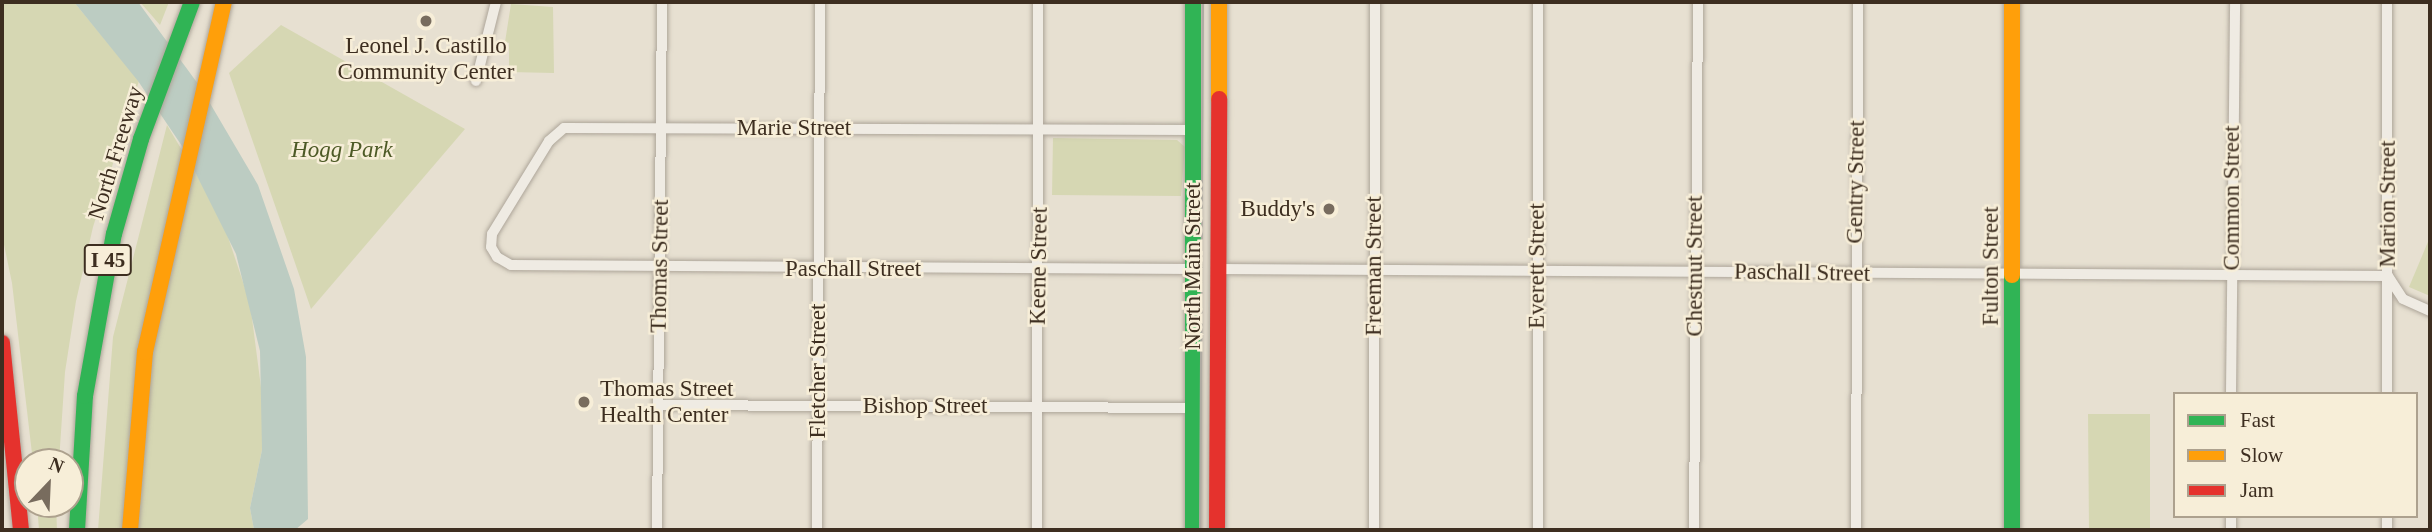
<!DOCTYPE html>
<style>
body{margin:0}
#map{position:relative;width:2432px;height:532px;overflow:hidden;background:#e7e0d1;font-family:Georgia,serif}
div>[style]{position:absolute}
.green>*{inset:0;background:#d6d7b3}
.water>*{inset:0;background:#bcccc2}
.roads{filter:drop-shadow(0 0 2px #ada599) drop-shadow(0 0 2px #ada599)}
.street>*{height:10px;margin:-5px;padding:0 5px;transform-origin:5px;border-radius:5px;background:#efebe3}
.fast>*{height:16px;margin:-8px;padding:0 8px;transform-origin:8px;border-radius:8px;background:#30b455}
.slow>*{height:16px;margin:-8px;padding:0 8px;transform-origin:8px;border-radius:8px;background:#ff9f0a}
.jam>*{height:16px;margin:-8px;padding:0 8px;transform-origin:8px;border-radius:8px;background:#e5322d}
.tram>*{height:2px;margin:-1px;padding:0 1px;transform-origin:1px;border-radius:1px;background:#afaaa2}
.dots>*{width:19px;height:19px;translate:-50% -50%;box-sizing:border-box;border:4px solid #f7eed8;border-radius:50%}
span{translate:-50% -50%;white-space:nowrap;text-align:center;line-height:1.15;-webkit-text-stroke:5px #f7eed8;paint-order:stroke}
.shield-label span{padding:2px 5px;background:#f7eed8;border:2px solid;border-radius:5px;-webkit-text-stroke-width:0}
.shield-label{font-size:21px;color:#3d2e20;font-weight:700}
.poi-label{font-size:23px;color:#3d2e20}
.right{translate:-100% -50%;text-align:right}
.left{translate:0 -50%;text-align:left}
.street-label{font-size:23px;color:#3d2e20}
.park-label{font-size:23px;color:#4d5a26;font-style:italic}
.frame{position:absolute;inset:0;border:4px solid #3d2e20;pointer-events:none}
.legend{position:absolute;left:2173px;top:392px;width:245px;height:126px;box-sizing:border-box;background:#f7eed8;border:2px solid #ada18e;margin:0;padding:9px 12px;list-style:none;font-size:21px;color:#3d2e20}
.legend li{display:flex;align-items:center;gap:14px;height:35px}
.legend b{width:35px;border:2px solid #ada18e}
.north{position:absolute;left:14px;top:448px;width:70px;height:70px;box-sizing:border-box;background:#f7eed8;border:2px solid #ada18e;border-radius:50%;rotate:23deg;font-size:19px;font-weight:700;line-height:28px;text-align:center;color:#3d2e20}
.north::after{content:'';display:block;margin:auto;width:24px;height:32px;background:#786c5e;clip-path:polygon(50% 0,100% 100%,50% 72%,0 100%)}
</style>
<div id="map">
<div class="green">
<i style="clip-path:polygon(2px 2px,74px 2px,139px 81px,93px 227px,76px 301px,65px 372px,59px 462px,33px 462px,12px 283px,2px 235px)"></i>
<i style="clip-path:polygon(140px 2px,169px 2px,160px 25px)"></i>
<i style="clip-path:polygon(511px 4px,553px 7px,554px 73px,509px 72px,509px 43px,505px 42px)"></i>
<i style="clip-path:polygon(281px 25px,465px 129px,311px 309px,229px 73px)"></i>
<i style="clip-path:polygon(167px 125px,221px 216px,250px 303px,262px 395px,262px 450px,250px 508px,254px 530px,98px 530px,113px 337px)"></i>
<i style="clip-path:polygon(1053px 138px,1177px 140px,1185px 147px,1181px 196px,1052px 195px)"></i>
<i style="clip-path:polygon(2430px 237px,2430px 296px,2409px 287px)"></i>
<i style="clip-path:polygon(2088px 414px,2150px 414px,2150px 530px,2089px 530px)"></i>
<i style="clip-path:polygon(37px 504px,56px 504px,57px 530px,39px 530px)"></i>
</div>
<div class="water">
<i style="clip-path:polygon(74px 2px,138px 2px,201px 88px,258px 185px,294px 289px,306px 357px,308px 519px,295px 530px,254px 530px,250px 508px,262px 450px,260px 351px,236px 254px,182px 146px,138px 81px)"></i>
</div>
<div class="roads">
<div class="street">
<i style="left:1538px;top:2px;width:528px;rotate:90deg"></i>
<i style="left:2387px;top:2px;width:392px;rotate:90deg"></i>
<i style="left:476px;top:81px;width:81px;rotate:-75.8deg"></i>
<i style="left:1194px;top:130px;width:630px;rotate:-179.82deg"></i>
<i style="left:564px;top:128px;width:20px;rotate:139deg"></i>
<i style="left:549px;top:141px;width:109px;rotate:121.5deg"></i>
<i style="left:492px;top:234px;width:13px;rotate:94deg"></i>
<i style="left:491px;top:247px;width:12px;rotate:59deg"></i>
<i style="left:497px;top:257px;width:16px;rotate:30deg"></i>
<i style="left:511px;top:265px;width:684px;rotate:0.34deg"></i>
<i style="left:1216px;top:269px;width:1172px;rotate:0.34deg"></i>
<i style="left:2388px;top:276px;width:27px;rotate:57deg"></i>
<i style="left:2403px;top:299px;width:30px;rotate:24deg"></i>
<i style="left:2231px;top:394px;width:392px;rotate:-89.4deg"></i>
<i style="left:658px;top:405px;width:535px;rotate:0.32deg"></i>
<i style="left:657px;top:530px;width:528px;rotate:-89.46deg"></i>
<i style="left:817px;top:530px;width:528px;rotate:-89.67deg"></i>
<i style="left:1037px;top:530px;width:528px;rotate:-89.89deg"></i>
<i style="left:1374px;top:530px;width:528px;rotate:-89.89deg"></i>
<i style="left:1694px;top:530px;width:528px;rotate:-89.57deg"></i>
<i style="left:1856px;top:530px;width:528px;rotate:-89.78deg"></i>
<i style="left:2231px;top:530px;width:14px;rotate:-90deg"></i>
<i style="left:2387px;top:530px;width:14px;rotate:-90deg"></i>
</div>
<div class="fast">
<i style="left:1193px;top:2px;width:528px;rotate:90deg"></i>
<i style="left:2012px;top:275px;width:255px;rotate:90deg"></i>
<i style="left:77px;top:530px;width:134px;rotate:-86.6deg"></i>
<i style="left:85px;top:396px;width:165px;rotate:-79.9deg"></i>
<i style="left:114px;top:234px;width:99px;rotate:-74.1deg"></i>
<i style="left:141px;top:139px;width:146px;rotate:-69.6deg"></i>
</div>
<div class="slow">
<i style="left:2012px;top:2px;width:273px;rotate:90deg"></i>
<i style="left:1219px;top:99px;width:97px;rotate:-90deg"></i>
<i style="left:130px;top:530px;width:179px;rotate:-85.2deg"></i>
<i style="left:145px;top:352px;width:359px;rotate:-77.3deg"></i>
</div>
<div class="jam">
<i style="left:2px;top:343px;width:188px;rotate:84.2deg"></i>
<i style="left:1217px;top:530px;width:431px;rotate:-89.7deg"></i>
</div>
</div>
<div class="tram">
<i style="left:1200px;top:530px;width:528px;rotate:-89.67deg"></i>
</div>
<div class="dots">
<i style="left:426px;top:21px;background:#786c5e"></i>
<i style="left:1329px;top:209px;background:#786c5e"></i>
<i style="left:584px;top:402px;background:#786c5e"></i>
</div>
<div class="shield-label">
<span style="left:108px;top:260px">I 45</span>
</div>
<div class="poi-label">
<span style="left:426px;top:59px">Leonel J. Castillo<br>Community Center</span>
<span class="right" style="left:1315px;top:209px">Buddy's</span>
<span class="left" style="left:600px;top:402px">Thomas Street<br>Health Center</span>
</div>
<div class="street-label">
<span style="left:794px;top:128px">Marie Street</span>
<span style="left:116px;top:153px;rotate:-73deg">North Freeway</span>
<span style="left:1856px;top:182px;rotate:-89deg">Gentry Street</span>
<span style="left:2232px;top:198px;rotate:-90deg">Common Street</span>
<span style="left:2388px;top:204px;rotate:-90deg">Marion Street</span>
<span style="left:660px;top:266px;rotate:-89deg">Thomas Street</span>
<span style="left:1039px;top:266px;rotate:-89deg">Keene Street</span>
<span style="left:1193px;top:266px;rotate:-90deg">North Main Street</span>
<span style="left:1374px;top:266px;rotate:-90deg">Freeman Street</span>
<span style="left:1537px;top:266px;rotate:-90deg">Everett Street</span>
<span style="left:1695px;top:266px;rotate:-90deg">Chestnut Street</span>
<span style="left:1991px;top:266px;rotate:-90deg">Fulton Street</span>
<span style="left:853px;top:269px">Paschall Street</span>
<span style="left:1802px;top:273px;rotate:1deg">Paschall Street</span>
<span style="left:818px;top:371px;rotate:-90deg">Fletcher Street</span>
<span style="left:925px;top:406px">Bishop Street</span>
</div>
<div class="park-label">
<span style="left:342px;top:150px">Hogg Park</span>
</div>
<div class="frame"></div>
<ul class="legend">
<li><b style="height:9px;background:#30b455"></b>Fast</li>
<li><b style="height:9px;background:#ff9f0a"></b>Slow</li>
<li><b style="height:9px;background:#e5322d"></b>Jam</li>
</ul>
<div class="north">N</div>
</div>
